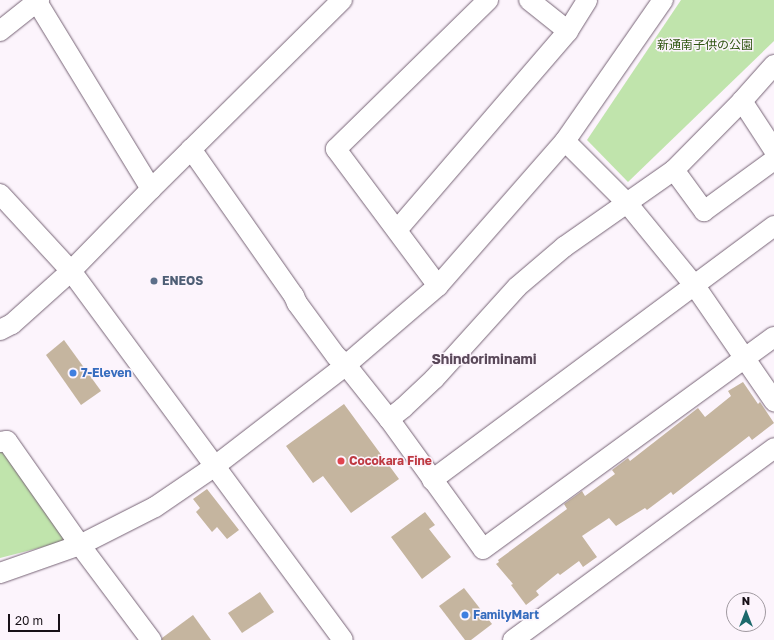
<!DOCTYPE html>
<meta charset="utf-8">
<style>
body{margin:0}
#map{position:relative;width:774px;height:640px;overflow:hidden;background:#fcf4fc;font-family:"Golos Text","Noto Sans JP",sans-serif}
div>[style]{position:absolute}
.green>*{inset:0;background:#c0e4ac}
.building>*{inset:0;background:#c5b59f}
.roads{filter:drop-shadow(0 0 1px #766375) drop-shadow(0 0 1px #766375)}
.minor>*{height:20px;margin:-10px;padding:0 10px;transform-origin:10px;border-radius:10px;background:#fff}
.dots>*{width:11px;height:11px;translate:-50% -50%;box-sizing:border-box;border:2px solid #fcf4fc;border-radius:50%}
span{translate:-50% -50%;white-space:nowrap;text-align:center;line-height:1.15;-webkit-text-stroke:3px #fcf4fc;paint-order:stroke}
.park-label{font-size:12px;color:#305612}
.service-label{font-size:12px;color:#4e5e75;font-weight:700}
.left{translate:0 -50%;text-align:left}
.shop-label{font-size:12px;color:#366cbe;font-weight:700}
.health-label{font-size:12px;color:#be3a42;font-weight:700}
.quarter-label{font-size:14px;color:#5a495a;font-weight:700}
.north{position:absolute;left:726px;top:592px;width:40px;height:40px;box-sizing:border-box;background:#fcf4fc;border:1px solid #a099a0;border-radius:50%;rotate:0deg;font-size:11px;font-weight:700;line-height:16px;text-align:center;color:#171017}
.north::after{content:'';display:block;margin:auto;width:14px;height:18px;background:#1c696c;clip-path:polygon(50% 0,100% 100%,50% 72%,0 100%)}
.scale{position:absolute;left:8px;top:614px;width:52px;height:18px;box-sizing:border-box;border:2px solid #171017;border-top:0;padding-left:5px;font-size:12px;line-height:14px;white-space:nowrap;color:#171017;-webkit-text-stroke:3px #fcf4fc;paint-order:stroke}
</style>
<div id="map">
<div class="green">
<i style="clip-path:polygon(681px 0,774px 0,774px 41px,628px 182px,587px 140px)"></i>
<i style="clip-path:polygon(0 447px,70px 540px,0 558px)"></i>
</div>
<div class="building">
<i style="clip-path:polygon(64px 340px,101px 391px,81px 405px,46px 355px)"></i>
<i style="clip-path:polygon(743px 382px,758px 404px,760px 402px,774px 423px,752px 440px,749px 436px,673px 495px,671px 492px,647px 510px,645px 508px,616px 526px,609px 518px,582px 536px,597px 557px,583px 567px,579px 561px,560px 575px,558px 573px,536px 591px,539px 595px,526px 605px,511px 585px,513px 584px,496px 564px,499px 562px,498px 560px,567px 509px,564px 504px,582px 491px,585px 496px,615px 474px,612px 470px,628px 458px,630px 461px,698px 408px,705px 417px,731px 396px,728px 391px)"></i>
<i style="clip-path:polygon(344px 404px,399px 479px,351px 513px,323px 476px,313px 483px,286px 446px)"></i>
<i style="clip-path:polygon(207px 489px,239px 530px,227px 539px,217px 527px,212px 532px,196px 512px,200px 508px,193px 499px)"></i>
<i style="clip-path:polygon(425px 512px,435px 525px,429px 529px,451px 557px,422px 579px,391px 537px)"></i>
<i style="clip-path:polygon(464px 588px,492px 624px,471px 640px,465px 640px,439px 606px)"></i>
<i style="clip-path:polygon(260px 592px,274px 612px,242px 633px,228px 613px)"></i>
<i style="clip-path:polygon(193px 615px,211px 640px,162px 640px,162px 638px)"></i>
</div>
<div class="roads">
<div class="minor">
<i style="left:529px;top:0;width:50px;rotate:38.5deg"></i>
<i style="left:37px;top:2px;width:219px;rotate:58.6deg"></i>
<i style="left:0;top:31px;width:50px;rotate:-38.5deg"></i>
<i style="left:742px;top:101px;width:59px;rotate:56.9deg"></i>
<i style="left:565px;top:141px;width:88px;rotate:45deg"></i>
<i style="left:627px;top:203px;width:107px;rotate:50.7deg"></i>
<i style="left:695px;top:286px;width:140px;rotate:55.5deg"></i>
<i style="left:191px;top:149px;width:179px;rotate:55deg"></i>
<i style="left:294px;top:296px;width:8px;rotate:67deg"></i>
<i style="left:297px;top:303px;width:66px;rotate:53.7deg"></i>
<i style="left:336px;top:356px;width:13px;rotate:42deg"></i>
<i style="left:346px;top:365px;width:69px;rotate:51.5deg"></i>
<i style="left:389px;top:419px;width:160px;rotate:54.1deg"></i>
<i style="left:483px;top:549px;width:360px;rotate:-36.1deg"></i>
<i style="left:674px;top:170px;width:51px;rotate:53.8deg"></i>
<i style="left:704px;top:211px;width:87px;rotate:-36.1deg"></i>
<i style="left:0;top:194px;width:105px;rotate:47.3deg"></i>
<i style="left:71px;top:271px;width:458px;rotate:53.6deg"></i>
<i style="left:397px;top:230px;width:262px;rotate:-49.3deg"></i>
<i style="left:568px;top:31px;width:36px;rotate:-58deg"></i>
<i style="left:438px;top:286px;width:171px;rotate:-126.7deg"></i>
<i style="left:336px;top:149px;width:213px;rotate:-44.4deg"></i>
<i style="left:0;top:330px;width:13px;rotate:-27deg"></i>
<i style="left:12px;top:324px;width:79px;rotate:-41.9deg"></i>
<i style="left:71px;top:271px;width:115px;rotate:-45.7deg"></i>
<i style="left:151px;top:189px;width:269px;rotate:-44.7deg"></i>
<i style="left:389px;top:419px;width:18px;rotate:-38deg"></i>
<i style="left:403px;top:408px;width:42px;rotate:-43.1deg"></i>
<i style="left:434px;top:379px;width:124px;rotate:-47.9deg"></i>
<i style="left:517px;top:287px;width:62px;rotate:-40.4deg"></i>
<i style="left:564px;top:247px;width:134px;rotate:-35deg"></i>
<i style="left:674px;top:170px;width:97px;rotate:-45.4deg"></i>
<i style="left:742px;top:101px;width:48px;rotate:-48.4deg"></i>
<i style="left:0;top:442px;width:7px;rotate:-8deg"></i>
<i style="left:7px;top:441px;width:127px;rotate:54.9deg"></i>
<i style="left:80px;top:545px;width:119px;rotate:53.2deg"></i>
<i style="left:432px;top:480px;width:426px;rotate:-36.6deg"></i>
<i style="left:0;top:573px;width:85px;rotate:-19.3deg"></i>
<i style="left:80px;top:545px;width:84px;rotate:-26.9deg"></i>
<i style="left:155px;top:507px;width:73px;rotate:-34.3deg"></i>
<i style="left:215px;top:466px;width:165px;rotate:-37.6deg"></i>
<i style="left:346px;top:365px;width:121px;rotate:-40.7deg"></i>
<i style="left:438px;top:286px;width:193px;rotate:-48.8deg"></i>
<i style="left:565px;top:141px;width:172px;rotate:-55.2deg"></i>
<i style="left:513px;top:640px;width:324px;rotate:-36.3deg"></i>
</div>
</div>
<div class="dots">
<i style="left:154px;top:281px;background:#5c6f8a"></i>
<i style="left:73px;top:373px;background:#3f7fe0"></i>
<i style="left:341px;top:461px;background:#e0444e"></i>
<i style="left:465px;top:615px;background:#3f7fe0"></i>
</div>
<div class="park-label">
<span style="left:705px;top:45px">新通南子供の公園</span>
</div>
<div class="service-label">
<span class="left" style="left:162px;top:281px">ENEOS</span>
</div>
<div class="shop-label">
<span class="left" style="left:81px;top:373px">7-Eleven</span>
<span class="left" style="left:473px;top:615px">FamilyMart</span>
</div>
<div class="health-label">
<span class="left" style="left:349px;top:461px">Cocokara Fine</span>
</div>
<div class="quarter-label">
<span style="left:484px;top:359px">Shindoriminami</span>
</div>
<div class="north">N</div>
<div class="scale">20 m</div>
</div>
